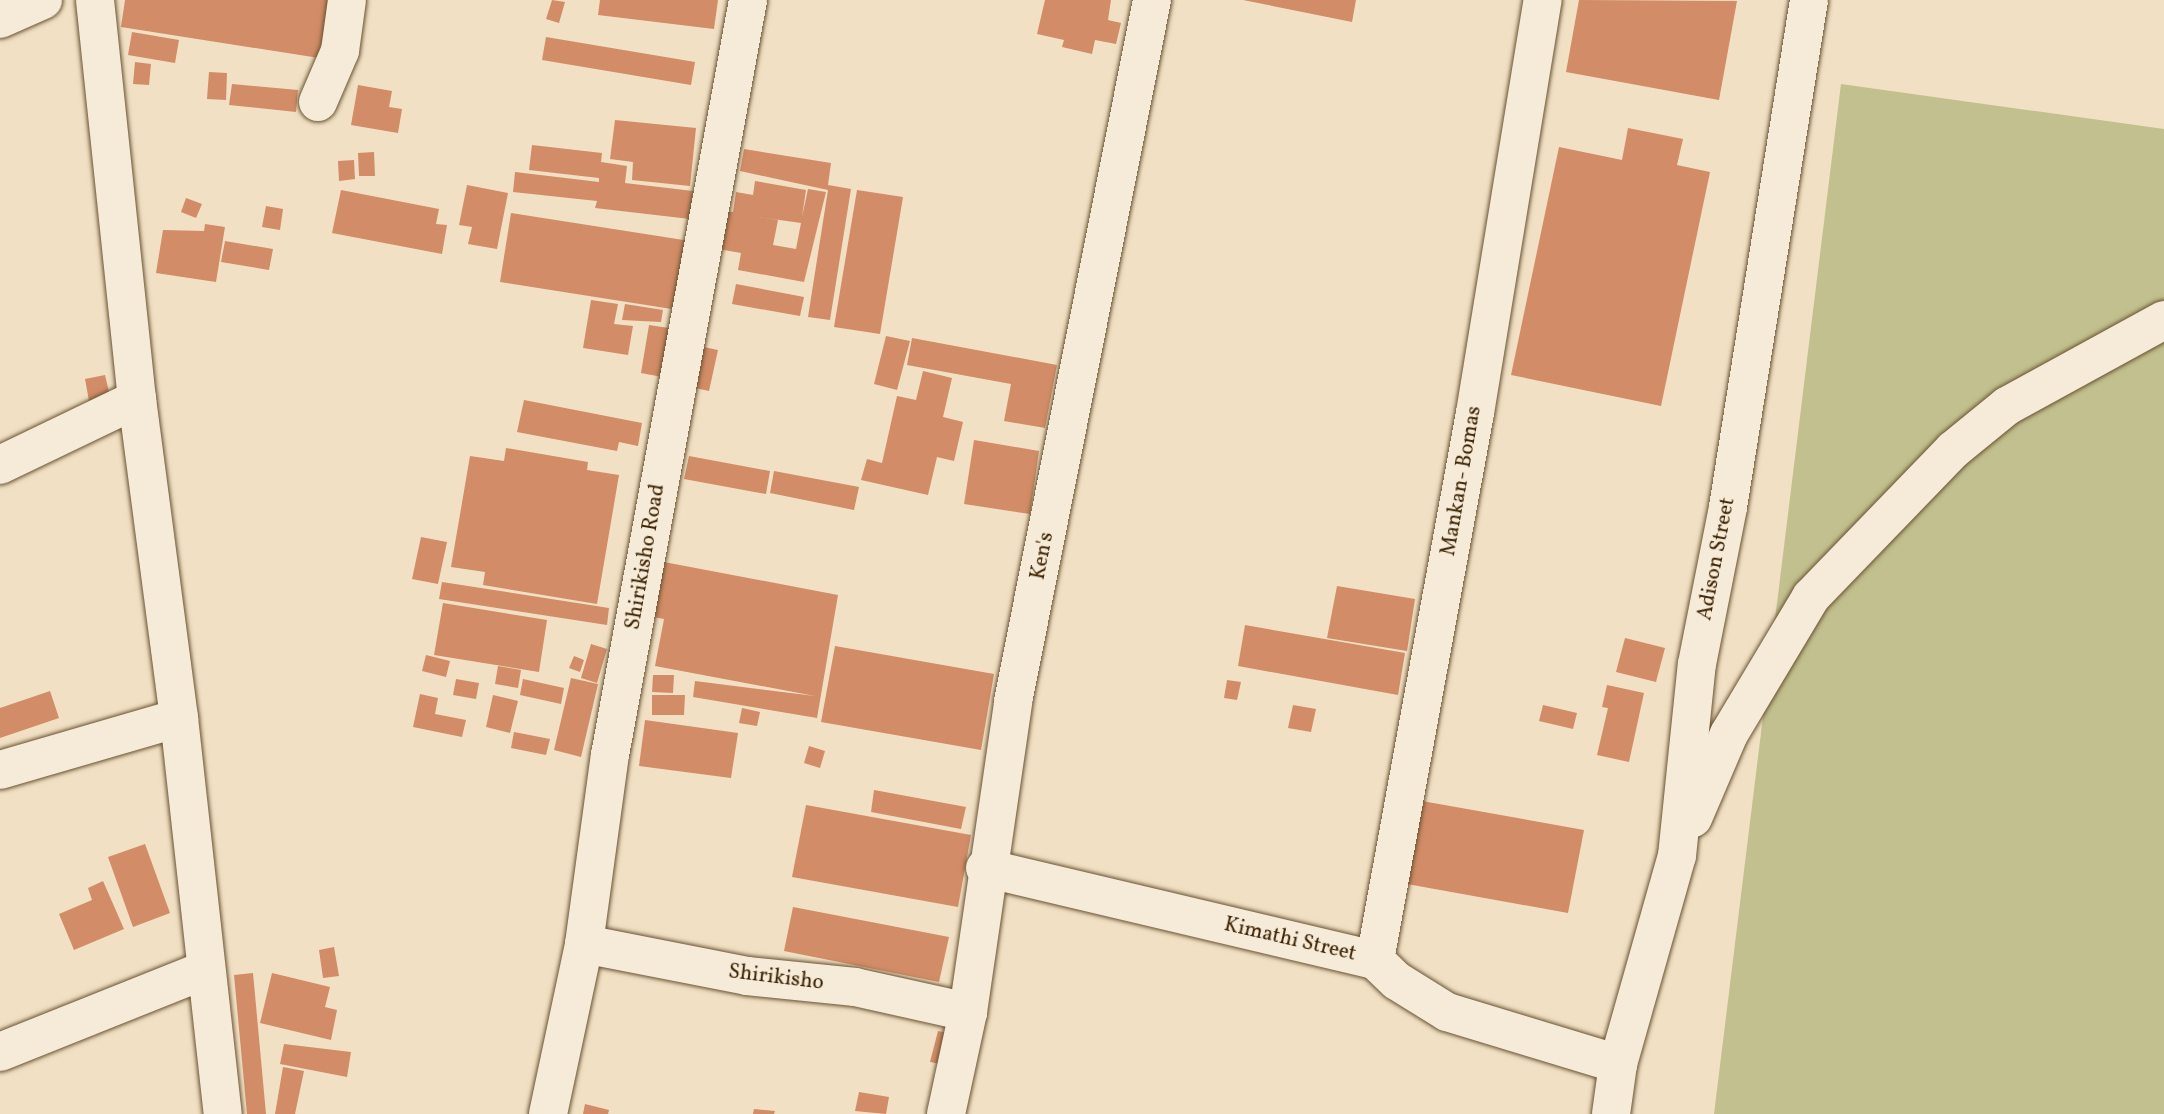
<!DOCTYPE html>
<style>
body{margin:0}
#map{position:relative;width:2164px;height:1114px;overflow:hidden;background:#f1e0c4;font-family:Vollkorn,serif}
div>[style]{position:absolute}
.green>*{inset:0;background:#c2c08f}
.building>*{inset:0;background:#d28c67}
.roads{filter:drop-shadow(0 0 2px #695232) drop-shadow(0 0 2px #695232)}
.minor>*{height:38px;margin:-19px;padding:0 19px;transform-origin:19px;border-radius:19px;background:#f6ebd9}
.tertiary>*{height:38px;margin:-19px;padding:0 19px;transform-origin:19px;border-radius:19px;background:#f6ebd9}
span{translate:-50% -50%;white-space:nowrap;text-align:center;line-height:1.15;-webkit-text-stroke:7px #f6ebd9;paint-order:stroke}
.street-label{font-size:21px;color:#3c2202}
</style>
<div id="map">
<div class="green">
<i style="clip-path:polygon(1841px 84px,2164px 129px,2164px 1114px,1714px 1114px)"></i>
</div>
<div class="building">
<i style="clip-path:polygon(125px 0,329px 0,319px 58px,121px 27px)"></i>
<i style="clip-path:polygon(552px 0,565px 2px,559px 23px,546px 19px)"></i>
<i style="clip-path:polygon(600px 0,718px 0,714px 29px,598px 15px)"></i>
<i style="clip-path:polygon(1045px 0,1111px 0,1108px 20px,1121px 23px,1116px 44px,1095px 40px,1092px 54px,1062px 47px,1064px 40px,1037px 34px)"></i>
<i style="clip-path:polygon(1243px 0,1356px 0,1352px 22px)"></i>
<i style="clip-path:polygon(1579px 0,1737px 1px,1719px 100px,1566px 72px)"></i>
<i style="clip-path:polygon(132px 32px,179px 40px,175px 63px,128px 55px)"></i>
<i style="clip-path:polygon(546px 37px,695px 62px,691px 85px,542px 60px)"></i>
<i style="clip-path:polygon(135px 62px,151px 64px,149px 85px,133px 84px)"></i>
<i style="clip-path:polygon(209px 72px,227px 73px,226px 100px,207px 99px)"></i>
<i style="clip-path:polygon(232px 84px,298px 90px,296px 112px,229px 105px)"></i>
<i style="clip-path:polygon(358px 85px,392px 91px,389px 107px,402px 109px,398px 133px,351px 125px)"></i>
<i style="clip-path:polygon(615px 120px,696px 128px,690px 186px,632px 180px,633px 162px,610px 159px)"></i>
<i style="clip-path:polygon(1628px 128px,1683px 139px,1677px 165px,1710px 172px,1661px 406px,1511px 375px,1559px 147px,1622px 160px)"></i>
<i style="clip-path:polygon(532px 145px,602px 153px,601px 162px,627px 166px,625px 183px,693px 191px,690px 219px,595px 208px,597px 201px,513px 192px,515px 172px,599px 182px,599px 178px,529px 170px)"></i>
<i style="clip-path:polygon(744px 149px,831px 163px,828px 185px,851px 189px,830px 320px,808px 317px,828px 190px,740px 171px)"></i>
<i style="clip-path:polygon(374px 152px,375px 176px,359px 176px,358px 153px)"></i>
<i style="clip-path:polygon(354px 160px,355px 179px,339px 181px,338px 161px)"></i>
<i style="clip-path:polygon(evenodd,755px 181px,806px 190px,802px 217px,808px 189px,826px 192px,804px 282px,738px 270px,741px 253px,718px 249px,725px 211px,733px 212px,736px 192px,753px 195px,755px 181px,758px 217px,801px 223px,796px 249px,773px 245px,778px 220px,758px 217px)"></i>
<i style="clip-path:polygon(467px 185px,508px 193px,497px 249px,468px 244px,472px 227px,459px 225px)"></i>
<i style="clip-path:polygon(341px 190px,439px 209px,436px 224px,447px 225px,442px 254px,332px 233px)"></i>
<i style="clip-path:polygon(857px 190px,903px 197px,880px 334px,834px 327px)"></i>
<i style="clip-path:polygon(186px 198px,202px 204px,196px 218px,181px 212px)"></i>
<i style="clip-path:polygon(266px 206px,283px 209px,280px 230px,262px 227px)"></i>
<i style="clip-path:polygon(511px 213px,690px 241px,678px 310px,500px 282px)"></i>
<i style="clip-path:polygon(205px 224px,225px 227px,216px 282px,156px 273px,163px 230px,204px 231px)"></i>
<i style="clip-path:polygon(225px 241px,273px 249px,269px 270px,221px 262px)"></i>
<i style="clip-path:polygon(736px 284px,804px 297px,800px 316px,732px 304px)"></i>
<i style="clip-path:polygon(591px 300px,618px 304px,614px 324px,633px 326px,628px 355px,583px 348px)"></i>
<i style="clip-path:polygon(625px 304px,663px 310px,661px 322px,622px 320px)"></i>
<i style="clip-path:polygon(649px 325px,682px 330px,673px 379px,641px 373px)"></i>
<i style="clip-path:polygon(886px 336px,910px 341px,897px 390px,874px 384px)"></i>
<i style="clip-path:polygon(912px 338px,1057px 365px,1045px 428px,1004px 421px,1011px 384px,907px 365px)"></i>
<i style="clip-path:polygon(704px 347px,718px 350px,709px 391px,695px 388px)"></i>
<i style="clip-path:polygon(923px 371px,952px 378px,943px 417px,963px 422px,954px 461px,937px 457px,928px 495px,861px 480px,867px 459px,882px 463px,897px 396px,916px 400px)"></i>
<i style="clip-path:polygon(105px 375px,110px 396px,89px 401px,85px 379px)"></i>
<i style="clip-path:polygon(524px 400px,642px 423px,638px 446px,619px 442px,617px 451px,517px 432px)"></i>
<i style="clip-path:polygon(974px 440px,1039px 451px,1030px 514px,964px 504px)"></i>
<i style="clip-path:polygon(506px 448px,588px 462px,587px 470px,619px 475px,597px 604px,483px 585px,485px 572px,451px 567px,470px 456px,504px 461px)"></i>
<i style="clip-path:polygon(689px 456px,770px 471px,766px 494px,684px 479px)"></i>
<i style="clip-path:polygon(774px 471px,859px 487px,854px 510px,770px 493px)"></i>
<i style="clip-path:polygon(421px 537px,447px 542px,438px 584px,412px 579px)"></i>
<i style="clip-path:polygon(664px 562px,838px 595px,817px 718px,693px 697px,695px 681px,815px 696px,655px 666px,664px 619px,653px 617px)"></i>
<i style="clip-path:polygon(442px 582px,609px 608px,607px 625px,439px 599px)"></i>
<i style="clip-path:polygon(1337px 586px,1415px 599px,1407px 651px,1327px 638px)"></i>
<i style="clip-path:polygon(443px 603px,547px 620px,539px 672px,434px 655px)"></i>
<i style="clip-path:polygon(1245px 625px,1405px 653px,1398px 695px,1238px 666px)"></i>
<i style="clip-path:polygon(1625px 638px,1665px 648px,1656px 682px,1616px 672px)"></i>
<i style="clip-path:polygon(591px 644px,607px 649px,597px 683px,581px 678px)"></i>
<i style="clip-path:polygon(835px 646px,994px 674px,981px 750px,821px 722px)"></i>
<i style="clip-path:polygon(426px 655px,450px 661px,446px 677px,422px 671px)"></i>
<i style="clip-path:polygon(574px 656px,584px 660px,580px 672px,569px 668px)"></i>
<i style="clip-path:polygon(498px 666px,521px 670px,518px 688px,495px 684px)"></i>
<i style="clip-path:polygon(653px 675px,674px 675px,673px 693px,652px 692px)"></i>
<i style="clip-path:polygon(571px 678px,598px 684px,581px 757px,554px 750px)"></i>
<i style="clip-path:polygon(456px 679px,479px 683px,476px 699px,453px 695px)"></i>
<i style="clip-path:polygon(523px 679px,564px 688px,561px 704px,520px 695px)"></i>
<i style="clip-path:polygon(1227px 680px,1241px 682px,1237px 700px,1224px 698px)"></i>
<i style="clip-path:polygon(1607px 685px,1644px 693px,1629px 762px,1597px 755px,1608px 708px,1602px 707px)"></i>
<i style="clip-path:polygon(50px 691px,59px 718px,0 738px,0 708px)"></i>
<i style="clip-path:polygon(420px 694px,438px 698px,435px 714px,466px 720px,462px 737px,413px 727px)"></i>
<i style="clip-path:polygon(493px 695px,518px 701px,510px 733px,486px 727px)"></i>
<i style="clip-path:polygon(652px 695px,685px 695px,684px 715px,652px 715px)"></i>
<i style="clip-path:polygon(1293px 705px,1316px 709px,1311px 732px,1288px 728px)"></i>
<i style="clip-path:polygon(1543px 705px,1577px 713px,1573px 729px,1539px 721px)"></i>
<i style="clip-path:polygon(742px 708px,760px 712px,757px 726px,739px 723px)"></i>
<i style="clip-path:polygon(645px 720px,738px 733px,731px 778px,639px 766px)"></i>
<i style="clip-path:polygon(514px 732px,550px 739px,546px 755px,511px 748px)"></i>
<i style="clip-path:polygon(809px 746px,825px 751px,820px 768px,804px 763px)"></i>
<i style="clip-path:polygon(874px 790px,966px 807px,961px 829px,871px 812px)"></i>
<i style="clip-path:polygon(1422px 801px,1584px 830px,1568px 913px,1407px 884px)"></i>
<i style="clip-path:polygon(806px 805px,971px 835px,958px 907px,792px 877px)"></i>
<i style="clip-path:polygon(145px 844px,170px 913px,133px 927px,108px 857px)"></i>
<i style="clip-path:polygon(103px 881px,124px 929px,74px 950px,59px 914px,92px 900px,88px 888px)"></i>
<i style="clip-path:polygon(793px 907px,949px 937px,939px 982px,784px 951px)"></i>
<i style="clip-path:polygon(334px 947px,339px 976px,323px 978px,319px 950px)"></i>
<i style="clip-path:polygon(253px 973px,266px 1114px,247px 1114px,234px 975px)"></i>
<i style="clip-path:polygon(272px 973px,330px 987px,325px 1007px,337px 1010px,331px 1040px,260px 1023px)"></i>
<i style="clip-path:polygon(938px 1031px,953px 1034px,946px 1065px,930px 1062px)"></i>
<i style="clip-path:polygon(284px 1044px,351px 1052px,347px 1077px,280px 1064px)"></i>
<i style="clip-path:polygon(283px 1067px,304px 1071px,295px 1114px,275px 1114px)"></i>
<i style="clip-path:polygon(859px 1092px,889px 1097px,886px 1114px,855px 1111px)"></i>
<i style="clip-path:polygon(585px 1104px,609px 1110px,608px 1114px,583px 1114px)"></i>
<i style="clip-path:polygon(754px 1109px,775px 1111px,774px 1114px,753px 1114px)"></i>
</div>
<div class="roads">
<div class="minor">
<i style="left:95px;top:0;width:401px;rotate:84deg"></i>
<i style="left:137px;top:399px;width:322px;rotate:82.5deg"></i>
<i style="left:179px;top:718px;width:398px;rotate:83.7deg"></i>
<i style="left:0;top:19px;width:47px;rotate:-23.8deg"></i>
<i style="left:318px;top:102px;width:56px;rotate:-66.7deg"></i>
<i style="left:340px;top:51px;width:51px;rotate:-82.2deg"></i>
<i style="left:0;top:465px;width:152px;rotate:-25.7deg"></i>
<i style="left:0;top:770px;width:186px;rotate:-16.2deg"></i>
<i style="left:985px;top:868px;width:401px;rotate:13.3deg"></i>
<i style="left:1375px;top:960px;width:30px;rotate:44deg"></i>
<i style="left:1397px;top:981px;width:59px;rotate:31.8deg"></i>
<i style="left:1447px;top:1012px;width:179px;rotate:16.9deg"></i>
<i style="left:584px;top:944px;width:166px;rotate:11.1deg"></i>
<i style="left:747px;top:976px;width:109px;rotate:5.8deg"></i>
<i style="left:855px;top:987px;width:116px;rotate:12.5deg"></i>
<i style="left:1375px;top:960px;width:556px;rotate:-79.64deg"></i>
<i style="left:1475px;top:413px;width:419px;rotate:-80.7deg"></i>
<i style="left:0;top:1052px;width:221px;rotate:-21.8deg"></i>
<i style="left:548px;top:1114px;width:174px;rotate:-78deg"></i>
<i style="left:584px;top:944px;width:191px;rotate:-82.2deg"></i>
<i style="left:610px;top:755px;width:768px;rotate:-79.64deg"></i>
<i style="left:946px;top:1114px;width:104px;rotate:-77.8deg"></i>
<i style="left:968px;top:1012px;width:313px;rotate:-81.7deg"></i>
<i style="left:1013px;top:702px;width:716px;rotate:-78.8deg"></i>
</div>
<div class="tertiary">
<i style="left:1693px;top:818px;width:91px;rotate:-66.8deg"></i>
<i style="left:1729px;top:734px;width:160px;rotate:-59.1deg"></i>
<i style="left:1811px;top:597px;width:204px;rotate:-46deg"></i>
<i style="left:1953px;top:450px;width:70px;rotate:-39.2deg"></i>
<i style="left:2007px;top:406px;width:179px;rotate:-28.7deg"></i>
<i style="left:1611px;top:1114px;width:50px;rotate:-82deg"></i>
<i style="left:1618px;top:1064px;width:216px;rotate:-74.2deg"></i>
<i style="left:1677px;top:856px;width:193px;rotate:-84.1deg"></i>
<i style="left:1697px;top:664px;width:160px;rotate:-78.8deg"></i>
<i style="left:1728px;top:507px;width:513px;rotate:-80.92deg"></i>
</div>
</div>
<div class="street-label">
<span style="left:1462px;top:481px;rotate:-80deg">Mankan- Bomas</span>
<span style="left:1043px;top:556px;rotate:-79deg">Ken's</span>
<span style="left:646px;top:557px;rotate:-80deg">Shirikisho Road</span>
<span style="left:1717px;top:559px;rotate:-79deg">Adison Street</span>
<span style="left:1290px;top:940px;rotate:13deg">Kimathi Street</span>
<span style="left:776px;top:978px;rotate:7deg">Shirikisho</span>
</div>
</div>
